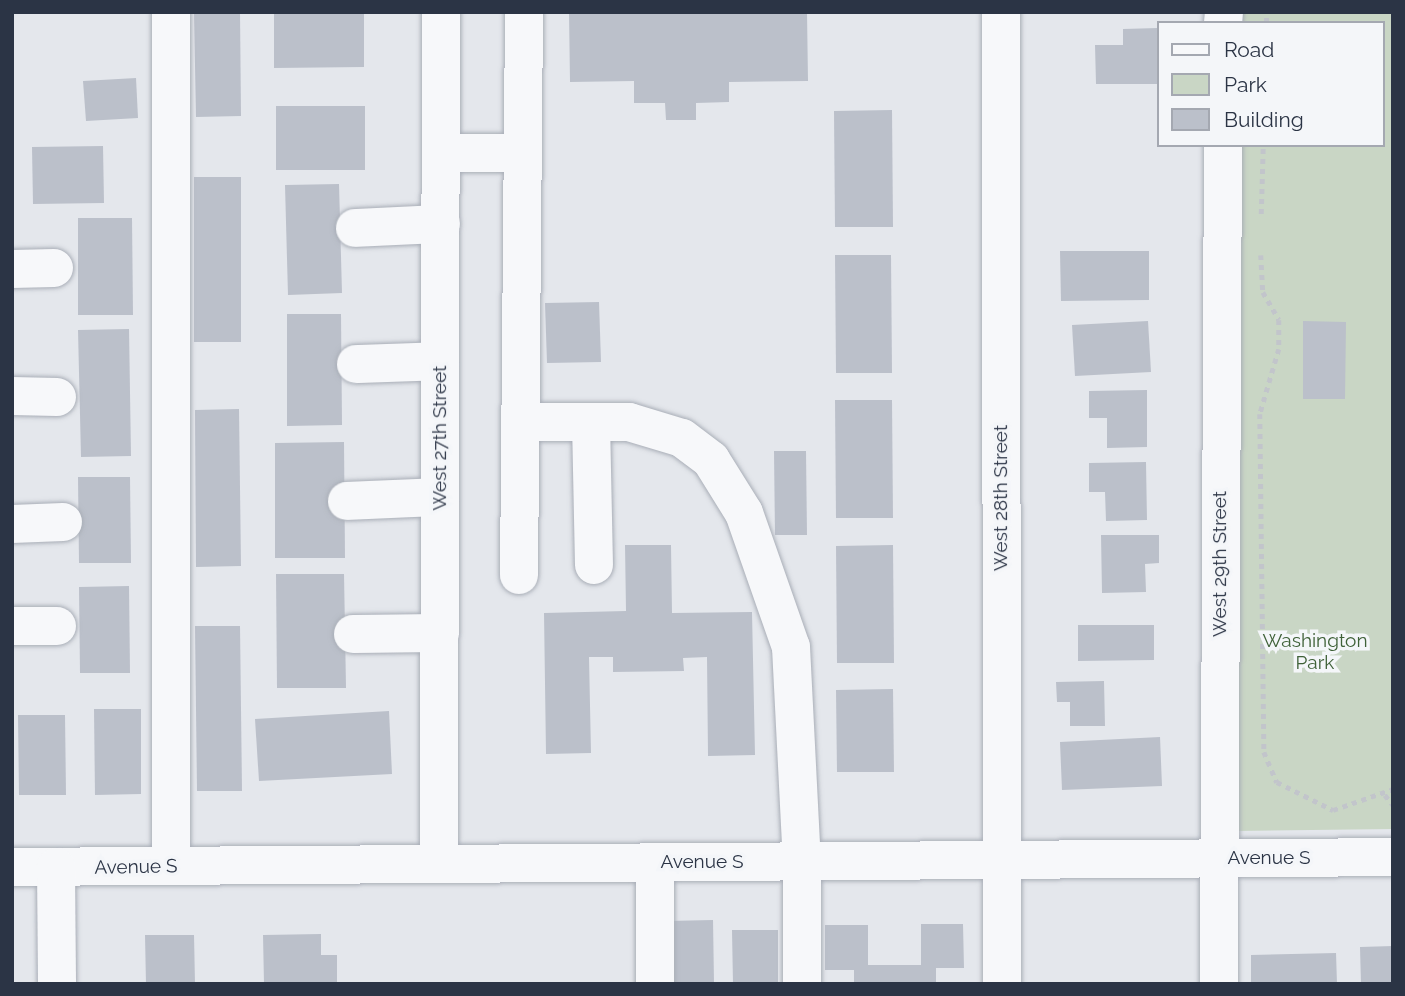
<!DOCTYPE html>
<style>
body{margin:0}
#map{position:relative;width:1405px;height:996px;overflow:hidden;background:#e4e7ec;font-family:Raleway,sans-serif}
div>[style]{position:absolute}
.green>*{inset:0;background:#c9d6c5}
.building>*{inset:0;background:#bbc0ca}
.path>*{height:4.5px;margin-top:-2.25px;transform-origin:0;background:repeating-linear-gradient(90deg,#c2c5cb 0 5px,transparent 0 10px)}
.roads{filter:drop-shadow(0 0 2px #a9aeb7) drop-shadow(0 0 2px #a9aeb7)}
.minor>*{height:38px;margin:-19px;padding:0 19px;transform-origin:19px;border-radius:19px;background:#f7f8fa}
span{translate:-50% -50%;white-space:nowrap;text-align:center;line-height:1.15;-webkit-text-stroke:7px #f4f6f9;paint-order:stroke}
.street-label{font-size:19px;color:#2b3445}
.park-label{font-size:19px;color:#3f6138}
.frame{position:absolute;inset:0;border:14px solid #2b3445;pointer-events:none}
.legend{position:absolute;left:1157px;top:21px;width:228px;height:126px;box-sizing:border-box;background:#f4f6f9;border:2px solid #a4a8b1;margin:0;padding:9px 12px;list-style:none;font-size:21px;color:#2b3445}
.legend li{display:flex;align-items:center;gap:14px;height:35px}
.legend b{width:35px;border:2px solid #a4a8b1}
</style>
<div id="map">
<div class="green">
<i style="clip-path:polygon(1243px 12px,1393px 12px,1393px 829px,1236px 831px,1242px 145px,1382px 145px,1382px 23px,1243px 23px)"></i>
</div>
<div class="building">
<i style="clip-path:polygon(194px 12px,240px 12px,241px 116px,196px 117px)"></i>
<i style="clip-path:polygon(274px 12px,364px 12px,364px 67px,274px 68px)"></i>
<i style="clip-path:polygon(569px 12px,807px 12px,808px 81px,729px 82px,729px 102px,696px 103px,696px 120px,666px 120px,665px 103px,634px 103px,634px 81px,570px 82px)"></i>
<i style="clip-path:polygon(1158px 28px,1158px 84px,1096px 84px,1095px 45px,1123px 45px,1123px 29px)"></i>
<i style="clip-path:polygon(136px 78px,138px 118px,86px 121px,83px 81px)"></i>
<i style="clip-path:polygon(276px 106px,365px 106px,365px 170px,276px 170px)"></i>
<i style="clip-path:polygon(892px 110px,893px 227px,835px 227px,834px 111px)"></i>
<i style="clip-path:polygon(103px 146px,104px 203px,33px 204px,32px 147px)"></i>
<i style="clip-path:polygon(194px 177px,241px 177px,241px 342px,194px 342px)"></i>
<i style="clip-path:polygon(339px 184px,342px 293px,288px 295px,285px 185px)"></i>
<i style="clip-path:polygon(78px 218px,132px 218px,133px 315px,78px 315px)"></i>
<i style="clip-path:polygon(1060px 251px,1149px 251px,1149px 300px,1061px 301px)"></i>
<i style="clip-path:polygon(835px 255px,891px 255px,892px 373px,836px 373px)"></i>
<i style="clip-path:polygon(599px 302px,601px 362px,547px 363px,545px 303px)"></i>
<i style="clip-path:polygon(287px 314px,341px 314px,342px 425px,287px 426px)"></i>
<i style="clip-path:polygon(1148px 321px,1151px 372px,1075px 376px,1072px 325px)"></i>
<i style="clip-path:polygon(1303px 321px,1346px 322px,1345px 399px,1303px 399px)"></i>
<i style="clip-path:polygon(129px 329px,131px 456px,81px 457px,78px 330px)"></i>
<i style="clip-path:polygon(1147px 390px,1147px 447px,1107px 448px,1107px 418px,1089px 418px,1089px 391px)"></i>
<i style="clip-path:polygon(835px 400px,892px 400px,893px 518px,836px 518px)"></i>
<i style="clip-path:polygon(239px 409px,241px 566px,196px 567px,195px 410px)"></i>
<i style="clip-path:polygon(344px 442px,345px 558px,275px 558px,275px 443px)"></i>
<i style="clip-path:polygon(774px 451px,806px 451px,807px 535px,775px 535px)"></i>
<i style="clip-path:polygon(1146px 462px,1147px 520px,1106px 521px,1105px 492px,1089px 492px,1089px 463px)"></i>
<i style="clip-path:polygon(78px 477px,130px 477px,131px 563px,79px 563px)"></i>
<i style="clip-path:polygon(1101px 535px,1159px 535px,1159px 563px,1145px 564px,1146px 592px,1102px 593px)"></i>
<i style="clip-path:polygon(625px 545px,671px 545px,672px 613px,752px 612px,755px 755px,708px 756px,707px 657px,683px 658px,684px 671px,613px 672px,613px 657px,589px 657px,591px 753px,546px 754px,544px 613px,626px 611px)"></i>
<i style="clip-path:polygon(893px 545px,894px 663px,837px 663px,836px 546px)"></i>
<i style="clip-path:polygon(276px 574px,344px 574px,346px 688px,277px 688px)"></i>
<i style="clip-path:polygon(129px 586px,130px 673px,80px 673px,79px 587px)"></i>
<i style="clip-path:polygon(1078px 625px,1154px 625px,1154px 660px,1078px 661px)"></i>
<i style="clip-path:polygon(195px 626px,240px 626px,242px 791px,197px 791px)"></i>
<i style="clip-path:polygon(1104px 681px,1105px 726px,1070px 726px,1070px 702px,1057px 702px,1056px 682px)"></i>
<i style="clip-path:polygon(893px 689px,894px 772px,837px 772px,836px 690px)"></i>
<i style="clip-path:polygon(94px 709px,141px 709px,141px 794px,95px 795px)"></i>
<i style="clip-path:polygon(389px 711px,392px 774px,259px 781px,255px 719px)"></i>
<i style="clip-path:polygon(18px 715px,65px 715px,66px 795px,19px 795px)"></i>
<i style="clip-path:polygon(1160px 737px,1162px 786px,1062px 790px,1060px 742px)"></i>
<i style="clip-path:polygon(713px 920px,714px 984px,667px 984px,667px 921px)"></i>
<i style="clip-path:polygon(921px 924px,963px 924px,964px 968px,936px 968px,936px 984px,854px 984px,854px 970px,825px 970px,825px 925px,868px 925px,868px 965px,921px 965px)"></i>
<i style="clip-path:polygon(732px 930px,778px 930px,778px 984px,733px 984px)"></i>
<i style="clip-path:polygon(321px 934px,321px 955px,337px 955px,337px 984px,264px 984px,263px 935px)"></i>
<i style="clip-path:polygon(145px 935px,194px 935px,195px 984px,146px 984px)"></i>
<i style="clip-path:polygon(1393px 946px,1393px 984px,1361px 984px,1360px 947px)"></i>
<i style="clip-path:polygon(1336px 953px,1337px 984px,1251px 984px,1251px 955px)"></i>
</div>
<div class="path">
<i style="left:1266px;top:23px;width:11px;rotate:-85deg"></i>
<i style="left:1261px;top:214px;width:69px;rotate:-88.3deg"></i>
<i style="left:1261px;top:255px;width:37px;rotate:87deg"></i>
<i style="left:1263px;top:292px;width:32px;rotate:60deg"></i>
<i style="left:1279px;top:320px;width:29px;rotate:90deg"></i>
<i style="left:1279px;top:349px;width:68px;rotate:106.3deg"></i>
<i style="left:1260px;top:414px;width:338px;rotate:89.3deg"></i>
<i style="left:1264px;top:752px;width:33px;rotate:67deg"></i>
<i style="left:1277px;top:782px;width:63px;rotate:26.6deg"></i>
<i style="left:1333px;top:810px;width:64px;rotate:-19.3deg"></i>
<i style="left:1385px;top:795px;width:13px;rotate:51deg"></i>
</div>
<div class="roads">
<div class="minor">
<i style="left:1001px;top:12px;width:972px;rotate:89.94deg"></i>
<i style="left:1223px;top:23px;width:11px;rotate:-85deg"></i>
<i style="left:441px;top:153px;width:82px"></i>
<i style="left:355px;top:228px;width:86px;rotate:-2.7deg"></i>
<i style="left:12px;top:269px;width:42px;rotate:-1.4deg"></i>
<i style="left:356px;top:364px;width:84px;rotate:-2deg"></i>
<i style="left:12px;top:396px;width:45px;rotate:1.3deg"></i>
<i style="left:520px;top:413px;width:10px;rotate:61deg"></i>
<i style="left:525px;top:422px;width:66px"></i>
<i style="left:591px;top:422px;width:143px;rotate:88.8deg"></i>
<i style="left:591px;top:422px;width:38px"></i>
<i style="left:629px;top:422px;width:55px;rotate:16.8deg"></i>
<i style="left:682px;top:438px;width:36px;rotate:37deg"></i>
<i style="left:711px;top:460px;width:62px;rotate:58.1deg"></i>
<i style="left:744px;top:513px;width:142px;rotate:70.7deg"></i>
<i style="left:791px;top:647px;width:214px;rotate:87.1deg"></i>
<i style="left:802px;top:861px;width:123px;rotate:90deg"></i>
<i style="left:347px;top:501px;width:93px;rotate:-2.5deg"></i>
<i style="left:12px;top:524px;width:51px;rotate:-2.2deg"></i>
<i style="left:519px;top:575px;width:563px;rotate:-89.49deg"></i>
<i style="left:12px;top:626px;width:45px"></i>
<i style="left:353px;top:634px;width:87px;rotate:-0.7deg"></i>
<i style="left:655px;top:862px;width:122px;rotate:90deg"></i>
<i style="left:439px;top:864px;width:852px;rotate:-89.87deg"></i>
<i style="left:171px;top:866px;width:854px;rotate:-90deg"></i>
<i style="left:12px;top:867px;width:1381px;rotate:-0.41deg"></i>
<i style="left:56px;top:867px;width:117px;rotate:89.5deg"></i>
<i style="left:1219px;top:984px;width:839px;rotate:-89.73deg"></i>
</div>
</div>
<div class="street-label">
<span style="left:440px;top:438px;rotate:-90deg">West 27th Street</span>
<span style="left:1001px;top:498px;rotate:-90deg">West 28th Street</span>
<span style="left:1220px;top:564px;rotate:-90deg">West 29th Street</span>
<span style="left:1269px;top:858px">Avenue S</span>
<span style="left:702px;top:862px">Avenue S</span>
<span style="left:136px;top:867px;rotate:-1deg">Avenue S</span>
</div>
<div class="park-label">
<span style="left:1315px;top:652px">Washington<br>Park</span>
</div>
<div class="frame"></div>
<ul class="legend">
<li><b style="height:9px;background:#f7f8fa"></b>Road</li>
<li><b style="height:19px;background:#c9d6c5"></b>Park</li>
<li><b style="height:19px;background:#bbc0ca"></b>Building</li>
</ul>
</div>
